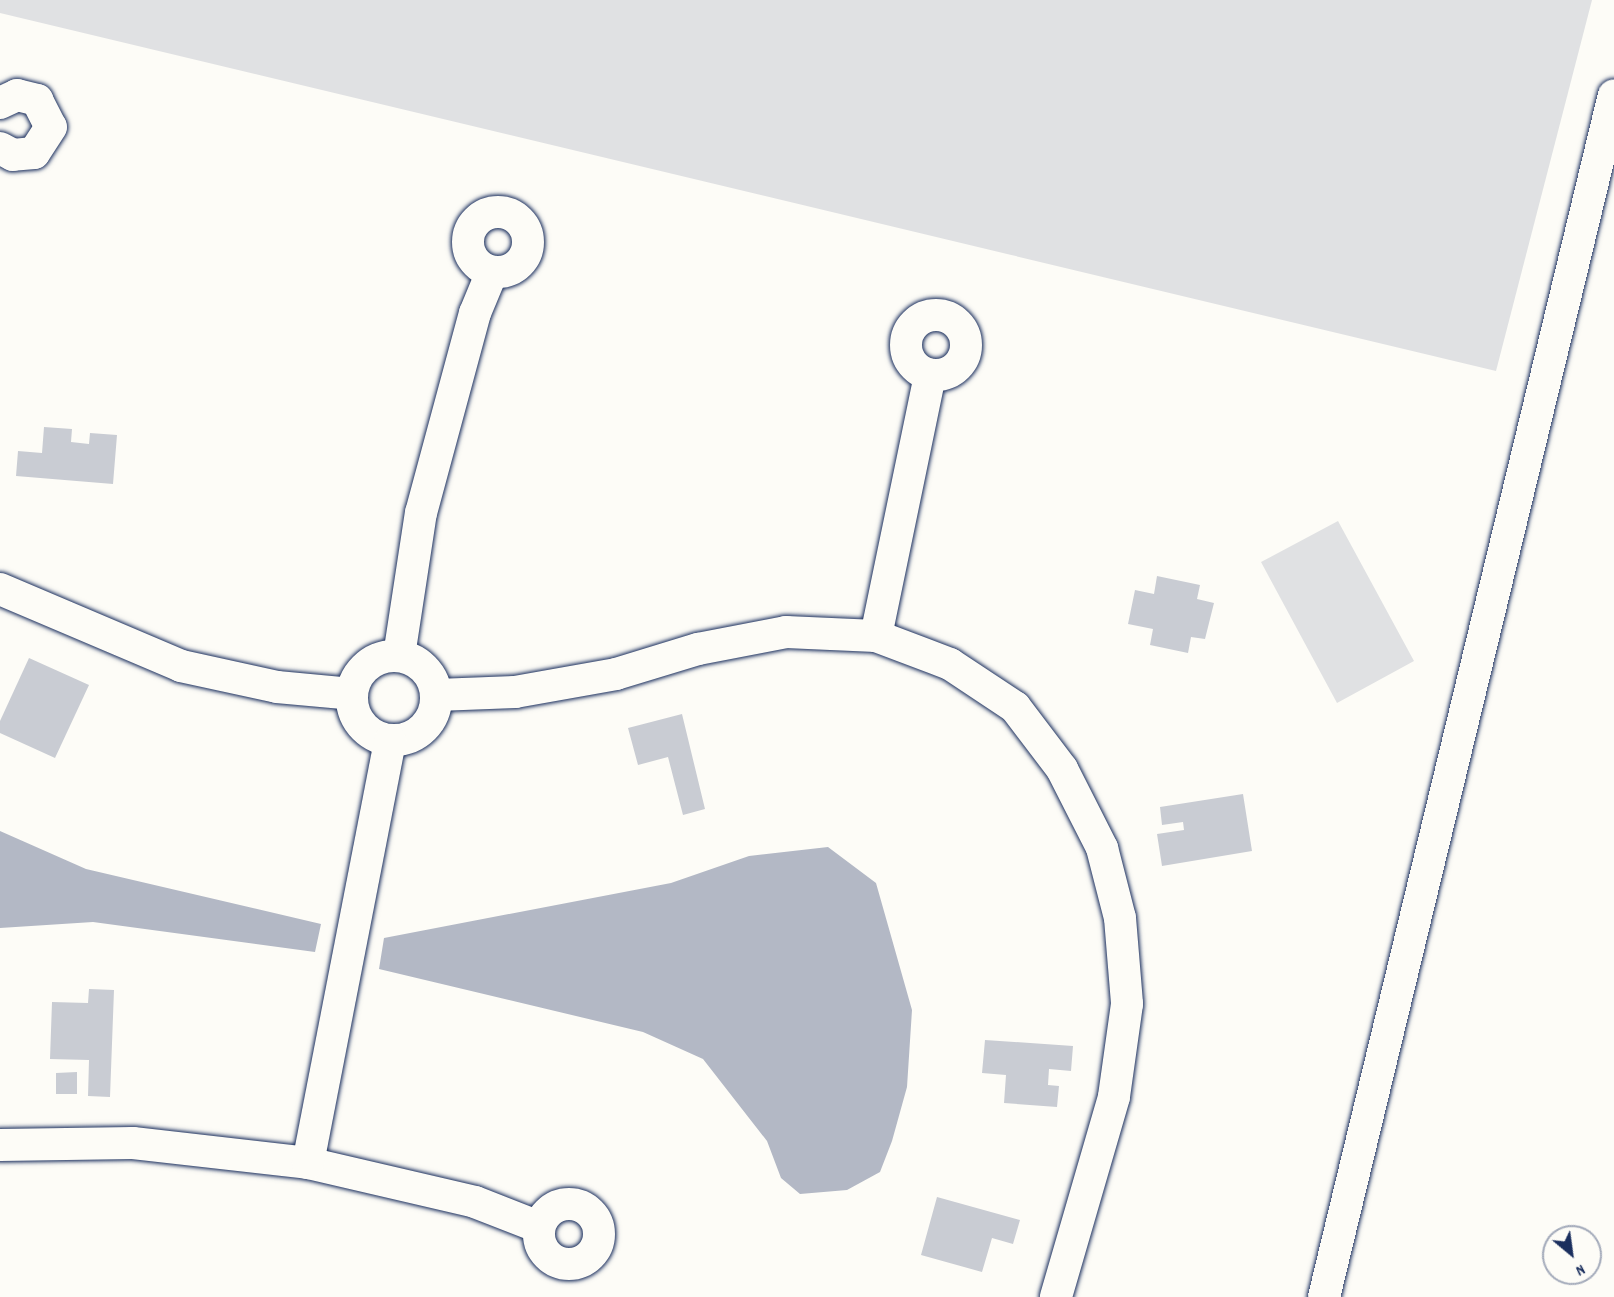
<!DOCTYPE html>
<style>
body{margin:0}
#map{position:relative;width:1614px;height:1297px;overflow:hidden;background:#fdfcf7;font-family:Dekko,sans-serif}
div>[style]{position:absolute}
.green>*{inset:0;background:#e0e1e3}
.water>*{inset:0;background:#b3b8c5}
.building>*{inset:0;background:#c9ccd3}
.roads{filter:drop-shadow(0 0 2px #1b2f5e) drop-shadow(0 0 2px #1b2f5e)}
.minor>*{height:32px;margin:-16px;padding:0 16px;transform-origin:16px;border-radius:16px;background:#fdfcf7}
.minor>.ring{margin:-16px;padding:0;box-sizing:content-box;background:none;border:32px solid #fdfcf7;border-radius:50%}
span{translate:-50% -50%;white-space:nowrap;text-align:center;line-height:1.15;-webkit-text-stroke:6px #fdfcf7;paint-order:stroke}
.north{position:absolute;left:1542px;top:1225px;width:60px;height:60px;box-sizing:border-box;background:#fdfcf7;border:2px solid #a3aaba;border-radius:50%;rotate:151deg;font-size:16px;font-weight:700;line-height:24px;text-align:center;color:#1b2f5e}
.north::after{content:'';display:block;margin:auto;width:21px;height:27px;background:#1b2f5e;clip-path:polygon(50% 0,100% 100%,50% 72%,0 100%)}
</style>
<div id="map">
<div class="green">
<i style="clip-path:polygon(0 0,1592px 0,1496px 371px,0 13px)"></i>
<i style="clip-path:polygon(1338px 521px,1414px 661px,1337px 703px,1261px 562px)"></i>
</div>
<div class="water">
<i style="clip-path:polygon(0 831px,86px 869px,321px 924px,315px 952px,93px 922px,0 928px)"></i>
<i style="clip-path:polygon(828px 847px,876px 883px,912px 1010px,907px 1087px,892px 1141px,880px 1172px,847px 1190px,800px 1194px,781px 1178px,767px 1141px,703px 1059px,643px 1032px,379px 969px,384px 938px,671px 883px,749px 856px)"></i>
</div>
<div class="building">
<i style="clip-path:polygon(44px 427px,72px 429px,71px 442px,89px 444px,90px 433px,117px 435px,113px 484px,16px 476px,18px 451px,42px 453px)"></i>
<i style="clip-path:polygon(1157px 576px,1200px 585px,1197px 599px,1214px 603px,1205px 639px,1191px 637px,1188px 653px,1150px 645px,1153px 629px,1128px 624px,1135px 590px,1154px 594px)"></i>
<i style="clip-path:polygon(29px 658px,89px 685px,55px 758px,0 733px,0 721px)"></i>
<i style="clip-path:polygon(682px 714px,705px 809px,683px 815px,668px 757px,638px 765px,628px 728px)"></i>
<i style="clip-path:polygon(1243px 794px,1252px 851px,1162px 866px,1157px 834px,1184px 830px,1183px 822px,1162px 825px,1160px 807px)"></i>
<i style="clip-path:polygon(89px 989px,114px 990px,110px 1097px,88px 1096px,89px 1060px,50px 1059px,52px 1002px,88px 1003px)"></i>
<i style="clip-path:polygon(985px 1040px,1073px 1046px,1071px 1071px,1049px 1069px,1048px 1085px,1059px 1086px,1057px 1107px,1004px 1103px,1006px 1075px,982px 1073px)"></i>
<i style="clip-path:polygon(77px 1072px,77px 1094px,56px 1094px,56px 1073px)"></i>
<i style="clip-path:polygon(937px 1197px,1020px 1220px,1013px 1244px,992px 1238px,982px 1272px,921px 1255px)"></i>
</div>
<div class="roads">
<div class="minor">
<i style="left:0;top:103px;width:19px;rotate:-25deg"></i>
<i style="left:17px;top:95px;width:21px;rotate:14deg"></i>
<i style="left:37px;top:100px;width:30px;rotate:63deg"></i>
<i style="left:51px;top:127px;width:31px;rotate:123deg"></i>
<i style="left:34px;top:153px;width:21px;rotate:175deg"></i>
<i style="left:13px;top:155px;width:15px;rotate:-152deg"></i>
<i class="ring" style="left:468px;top:212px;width:28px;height:28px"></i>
<i class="ring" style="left:906px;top:315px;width:28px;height:28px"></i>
<i style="left:0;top:589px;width:197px;rotate:23deg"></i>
<i style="left:181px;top:666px;width:98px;rotate:12.3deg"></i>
<i style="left:277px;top:687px;width:75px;rotate:5.3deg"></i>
<i style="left:876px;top:636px;width:267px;rotate:-78.3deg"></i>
<i class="ring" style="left:352px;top:656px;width:52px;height:52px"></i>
<i style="left:399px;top:656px;width:145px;rotate:-81.3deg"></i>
<i style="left:421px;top:513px;width:207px;rotate:-74.9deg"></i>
<i style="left:475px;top:313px;width:44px;rotate:-67.5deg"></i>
<i style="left:437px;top:695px;width:78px;rotate:-2.2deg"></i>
<i style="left:515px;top:692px;width:103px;rotate:-10.1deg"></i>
<i style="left:616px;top:674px;width:86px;rotate:-17deg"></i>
<i style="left:698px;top:649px;width:90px;rotate:-10.9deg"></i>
<i style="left:786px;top:632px;width:90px;rotate:2.5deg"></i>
<i style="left:876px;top:636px;width:79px;rotate:20.7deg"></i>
<i style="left:950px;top:664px;width:78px;rotate:33.5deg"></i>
<i style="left:1015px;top:707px;width:78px;rotate:52.8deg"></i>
<i style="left:1062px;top:769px;width:89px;rotate:63.1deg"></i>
<i style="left:1102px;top:848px;width:72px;rotate:75.6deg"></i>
<i style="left:1120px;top:918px;width:86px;rotate:85.3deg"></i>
<i style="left:1127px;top:1004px;width:94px;rotate:98deg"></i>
<i style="left:1114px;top:1097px;width:208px;rotate:106.2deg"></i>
<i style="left:0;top:1145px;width:133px;rotate:-0.9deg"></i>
<i style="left:133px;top:1143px;width:176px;rotate:6.5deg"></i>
<i style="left:308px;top:1163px;width:171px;rotate:13.1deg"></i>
<i style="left:475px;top:1202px;width:69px;rotate:21.3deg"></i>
<i style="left:308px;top:1163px;width:430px;rotate:-79deg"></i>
<i class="ring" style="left:539px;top:1204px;width:28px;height:28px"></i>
<i style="left:1324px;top:1297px;width:1236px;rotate:-76.44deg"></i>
</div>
</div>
<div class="north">N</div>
</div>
